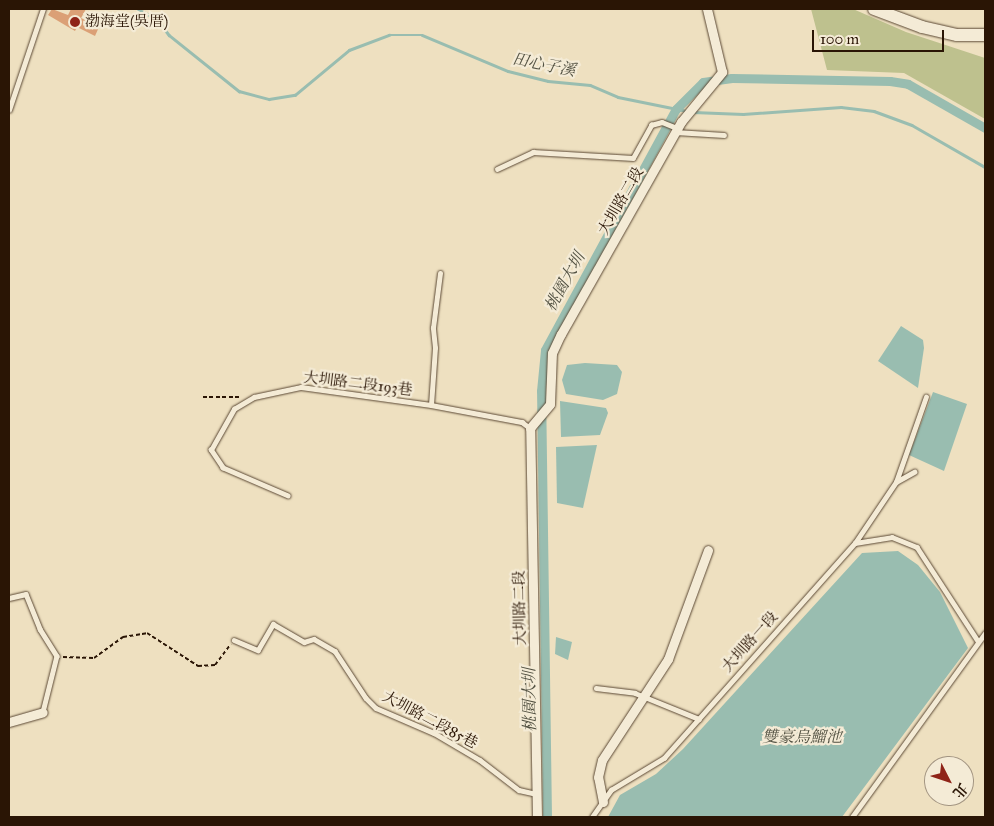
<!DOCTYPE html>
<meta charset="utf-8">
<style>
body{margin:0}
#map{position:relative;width:994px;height:826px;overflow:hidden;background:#eee0c0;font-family:"IM FELL Great Primer","Noto Serif TC",serif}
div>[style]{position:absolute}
.green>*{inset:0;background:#bec18e}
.water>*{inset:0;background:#99bdb0}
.stream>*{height:2.5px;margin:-1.25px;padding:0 1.25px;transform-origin:1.25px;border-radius:1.25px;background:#99bdb0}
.canal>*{height:9px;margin:-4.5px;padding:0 4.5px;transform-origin:4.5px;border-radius:4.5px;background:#99bdb0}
.building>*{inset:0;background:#dba076}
.path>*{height:2px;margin-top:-1px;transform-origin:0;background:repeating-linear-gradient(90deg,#2a1505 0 4px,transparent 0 6.5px)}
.roads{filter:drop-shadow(0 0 1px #5b4834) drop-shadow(0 0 1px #5b4834)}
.lane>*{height:4.5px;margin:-2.25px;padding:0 2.25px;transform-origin:2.25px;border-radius:2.25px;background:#f4ebd6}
.street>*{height:9px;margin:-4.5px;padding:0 4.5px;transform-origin:4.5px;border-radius:4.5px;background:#f4ebd6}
.secondary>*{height:12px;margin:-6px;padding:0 6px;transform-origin:6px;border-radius:6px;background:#f4ebd6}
.dots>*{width:14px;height:14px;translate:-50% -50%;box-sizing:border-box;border:2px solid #f4ebd6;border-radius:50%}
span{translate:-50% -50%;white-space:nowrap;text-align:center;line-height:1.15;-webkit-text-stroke:4.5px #f4ebd6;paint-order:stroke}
.poi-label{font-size:15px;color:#2a1505}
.left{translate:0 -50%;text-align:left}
.street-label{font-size:15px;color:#2a1505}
.water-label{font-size:16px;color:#515041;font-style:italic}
.frame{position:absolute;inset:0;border:10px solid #2a1505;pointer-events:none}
.north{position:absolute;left:924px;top:756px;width:50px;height:50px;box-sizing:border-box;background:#f4ebd6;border:1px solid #a39582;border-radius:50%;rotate:131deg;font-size:14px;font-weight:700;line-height:20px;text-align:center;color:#2a1505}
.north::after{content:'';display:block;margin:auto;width:18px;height:22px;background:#8f2418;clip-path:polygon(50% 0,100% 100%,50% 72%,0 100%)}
.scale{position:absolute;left:812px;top:30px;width:132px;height:22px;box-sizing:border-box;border:2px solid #2a1505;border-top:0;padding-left:6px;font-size:15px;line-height:18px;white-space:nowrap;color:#2a1505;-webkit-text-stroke:4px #f4ebd6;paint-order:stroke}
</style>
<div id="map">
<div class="green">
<i style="clip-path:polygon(811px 9px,853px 9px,906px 32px,985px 58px,985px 119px,904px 73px,827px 70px)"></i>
</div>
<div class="water">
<i style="clip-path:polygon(901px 326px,923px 340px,924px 348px,918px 388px,878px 361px)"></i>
<i style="clip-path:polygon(585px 363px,617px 365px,622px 372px,617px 394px,603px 400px,566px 394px,562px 380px,567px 365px)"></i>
<i style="clip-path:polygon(933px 392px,967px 404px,944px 471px,909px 455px)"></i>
<i style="clip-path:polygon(560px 401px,606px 408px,608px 413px,600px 435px,561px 437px)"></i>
<i style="clip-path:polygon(597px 445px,583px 508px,557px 503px,556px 447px)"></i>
<i style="clip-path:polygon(898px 551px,918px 565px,940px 592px,968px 648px,842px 817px,608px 817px,620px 795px,656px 774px,683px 749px,862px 553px)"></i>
<i style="clip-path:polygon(556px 637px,572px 642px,568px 660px,555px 654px)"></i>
</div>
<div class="stream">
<i style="left:138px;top:9px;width:21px;rotate:28deg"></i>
<i style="left:157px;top:19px;width:20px;rotate:53deg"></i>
<i style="left:169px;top:35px;width:90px;rotate:38.7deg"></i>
<i style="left:239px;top:91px;width:31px;rotate:15deg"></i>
<i style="left:269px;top:99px;width:26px;rotate:-9deg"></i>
<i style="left:295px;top:95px;width:70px;rotate:-39.8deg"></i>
<i style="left:349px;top:50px;width:43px;rotate:-20.6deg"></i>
<i style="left:389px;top:35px;width:33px"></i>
<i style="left:422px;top:35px;width:93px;rotate:22.7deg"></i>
<i style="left:508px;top:71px;width:41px;rotate:14deg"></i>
<i style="left:548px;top:81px;width:42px;rotate:5.4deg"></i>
<i style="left:590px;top:85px;width:30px;rotate:23deg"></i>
<i style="left:618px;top:97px;width:70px;rotate:11.5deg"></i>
<i style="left:693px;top:112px;width:50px;rotate:2.3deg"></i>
<i style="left:743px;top:114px;width:98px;rotate:-4.1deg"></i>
<i style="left:841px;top:107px;width:33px;rotate:7deg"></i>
<i style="left:874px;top:111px;width:40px;rotate:20.2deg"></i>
<i style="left:912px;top:125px;width:84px;rotate:29.9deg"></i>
</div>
<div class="canal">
<i style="left:547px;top:817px;width:426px;rotate:-90.8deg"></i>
<i style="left:541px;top:391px;width:41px;rotate:-84.4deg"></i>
<i style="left:545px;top:350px;width:274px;rotate:-61.5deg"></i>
<i style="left:676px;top:109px;width:38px;rotate:-45deg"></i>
<i style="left:703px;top:82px;width:29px;rotate:-8deg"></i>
<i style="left:732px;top:78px;width:158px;rotate:1.1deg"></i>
<i style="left:890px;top:81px;width:18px;rotate:9deg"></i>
<i style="left:908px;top:84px;width:89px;rotate:29.7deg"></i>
</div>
<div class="building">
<i style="clip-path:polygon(52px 9px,68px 15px,71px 9px,86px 9px,81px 18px,99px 27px,95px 36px,77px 27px,75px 31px,48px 15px)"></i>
</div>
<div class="path">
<i style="left:203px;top:397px;width:37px"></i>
<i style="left:63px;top:657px;width:31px;rotate:2deg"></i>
<i style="left:94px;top:658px;width:36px;rotate:-36deg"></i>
<i style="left:123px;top:637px;width:24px;rotate:-9deg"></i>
<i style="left:147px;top:633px;width:61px;rotate:32.9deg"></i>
<i style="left:198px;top:666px;width:17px;rotate:-3deg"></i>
<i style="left:215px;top:665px;width:26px;rotate:-53deg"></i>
</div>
<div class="roads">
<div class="lane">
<i style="left:9px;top:110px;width:107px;rotate:-71.4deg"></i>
<i style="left:675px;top:132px;width:49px;rotate:3.5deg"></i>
<i style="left:497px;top:169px;width:40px;rotate:-25deg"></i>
<i style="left:533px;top:152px;width:100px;rotate:3.4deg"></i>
<i style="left:633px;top:158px;width:38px;rotate:-61deg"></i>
<i style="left:651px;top:125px;width:11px;rotate:-15deg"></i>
<i style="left:662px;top:122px;width:16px;rotate:22deg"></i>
<i style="left:431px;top:405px;width:57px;rotate:-86deg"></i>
<i style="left:435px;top:348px;width:20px;rotate:-96deg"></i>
<i style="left:433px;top:328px;width:55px;rotate:-82.7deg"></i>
<i style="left:896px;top:482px;width:90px;rotate:-70.6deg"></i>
<i style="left:288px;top:496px;width:71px;rotate:-156.7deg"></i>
<i style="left:223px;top:468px;width:22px;rotate:-124deg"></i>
<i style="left:211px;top:450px;width:47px;rotate:-60.7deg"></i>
<i style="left:234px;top:409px;width:23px;rotate:-31deg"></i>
<i style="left:254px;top:397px;width:48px;rotate:-12deg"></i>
<i style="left:301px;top:387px;width:131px;rotate:7.9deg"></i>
<i style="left:431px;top:405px;width:93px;rotate:10.6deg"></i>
<i style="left:522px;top:422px;width:10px;rotate:37deg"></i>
<i style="left:855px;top:543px;width:37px;rotate:-9deg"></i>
<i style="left:892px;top:537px;width:27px;rotate:22deg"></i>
<i style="left:917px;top:547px;width:112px;rotate:57deg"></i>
<i style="left:9px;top:598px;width:17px;rotate:-13deg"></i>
<i style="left:26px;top:594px;width:38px;rotate:68deg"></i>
<i style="left:40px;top:629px;width:32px;rotate:58deg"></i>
<i style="left:57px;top:656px;width:58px;rotate:104deg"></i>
<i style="left:234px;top:640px;width:26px;rotate:23deg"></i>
<i style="left:258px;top:650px;width:30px;rotate:-60deg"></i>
<i style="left:273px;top:624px;width:36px;rotate:30deg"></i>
<i style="left:304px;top:642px;width:10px;rotate:-17deg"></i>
<i style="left:314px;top:639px;width:24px;rotate:30deg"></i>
<i style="left:335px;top:651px;width:56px;rotate:56.6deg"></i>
<i style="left:366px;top:698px;width:14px;rotate:45deg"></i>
<i style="left:376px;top:708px;width:63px;rotate:23.3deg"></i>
<i style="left:434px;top:733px;width:53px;rotate:30.4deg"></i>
<i style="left:480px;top:760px;width:49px;rotate:37.6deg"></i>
<i style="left:519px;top:790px;width:18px;rotate:13deg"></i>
<i style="left:596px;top:688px;width:39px;rotate:7deg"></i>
<i style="left:635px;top:693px;width:69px;rotate:22.1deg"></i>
<i style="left:592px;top:817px;width:33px;rotate:-55deg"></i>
<i style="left:611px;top:790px;width:62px;rotate:-31.1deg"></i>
<i style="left:664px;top:758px;width:288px;rotate:-48.4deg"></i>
<i style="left:855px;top:543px;width:73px;rotate:-56.1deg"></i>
<i style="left:896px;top:482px;width:21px;rotate:-29deg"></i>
<i style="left:852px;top:817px;width:227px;rotate:-54.1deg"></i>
</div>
<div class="street">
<i style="left:9px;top:722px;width:35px;rotate:-16deg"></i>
<i style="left:603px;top:802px;width:25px;rotate:-101deg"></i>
<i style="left:598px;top:777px;width:17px;rotate:-77deg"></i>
<i style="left:602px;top:760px;width:121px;rotate:-56.8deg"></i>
<i style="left:668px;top:659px;width:116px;rotate:-69.8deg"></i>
<i style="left:537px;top:817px;width:389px;rotate:-91deg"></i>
<i style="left:530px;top:428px;width:31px;rotate:-50deg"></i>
<i style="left:550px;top:404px;width:51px;rotate:-87.8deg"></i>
<i style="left:552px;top:353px;width:21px;rotate:-65deg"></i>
<i style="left:561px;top:334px;width:244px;rotate:-60.5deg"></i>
<i style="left:681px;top:122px;width:65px;rotate:-50.6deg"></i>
<i style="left:722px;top:72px;width:65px;rotate:-103.4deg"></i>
</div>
<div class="secondary">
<i style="left:874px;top:9px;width:51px;rotate:20.6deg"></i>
<i style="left:922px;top:27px;width:36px;rotate:13deg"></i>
<i style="left:957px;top:35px;width:28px"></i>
</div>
</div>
<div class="dots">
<i style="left:75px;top:22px;background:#8f2418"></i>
</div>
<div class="poi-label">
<span class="left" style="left:85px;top:22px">渤海堂(吳厝)</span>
</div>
<div class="street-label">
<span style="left:621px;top:201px;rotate:-60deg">大圳路二段</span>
<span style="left:358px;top:384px;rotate:7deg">大圳路二段193巷</span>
<span style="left:520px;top:608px;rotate:-91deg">大圳路二段</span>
<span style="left:750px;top:642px;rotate:-48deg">大圳路一段</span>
<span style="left:430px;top:720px;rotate:28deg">大圳路二段85巷</span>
</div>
<div class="water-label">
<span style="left:544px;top:65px;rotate:11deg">田心子溪</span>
<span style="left:565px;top:282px;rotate:-61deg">桃園大圳</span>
<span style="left:530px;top:700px;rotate:-91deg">桃園大圳</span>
<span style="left:802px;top:737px">雙豪烏鰡池</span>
</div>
<div class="frame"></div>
<div class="north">北</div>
<div class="scale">100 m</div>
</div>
